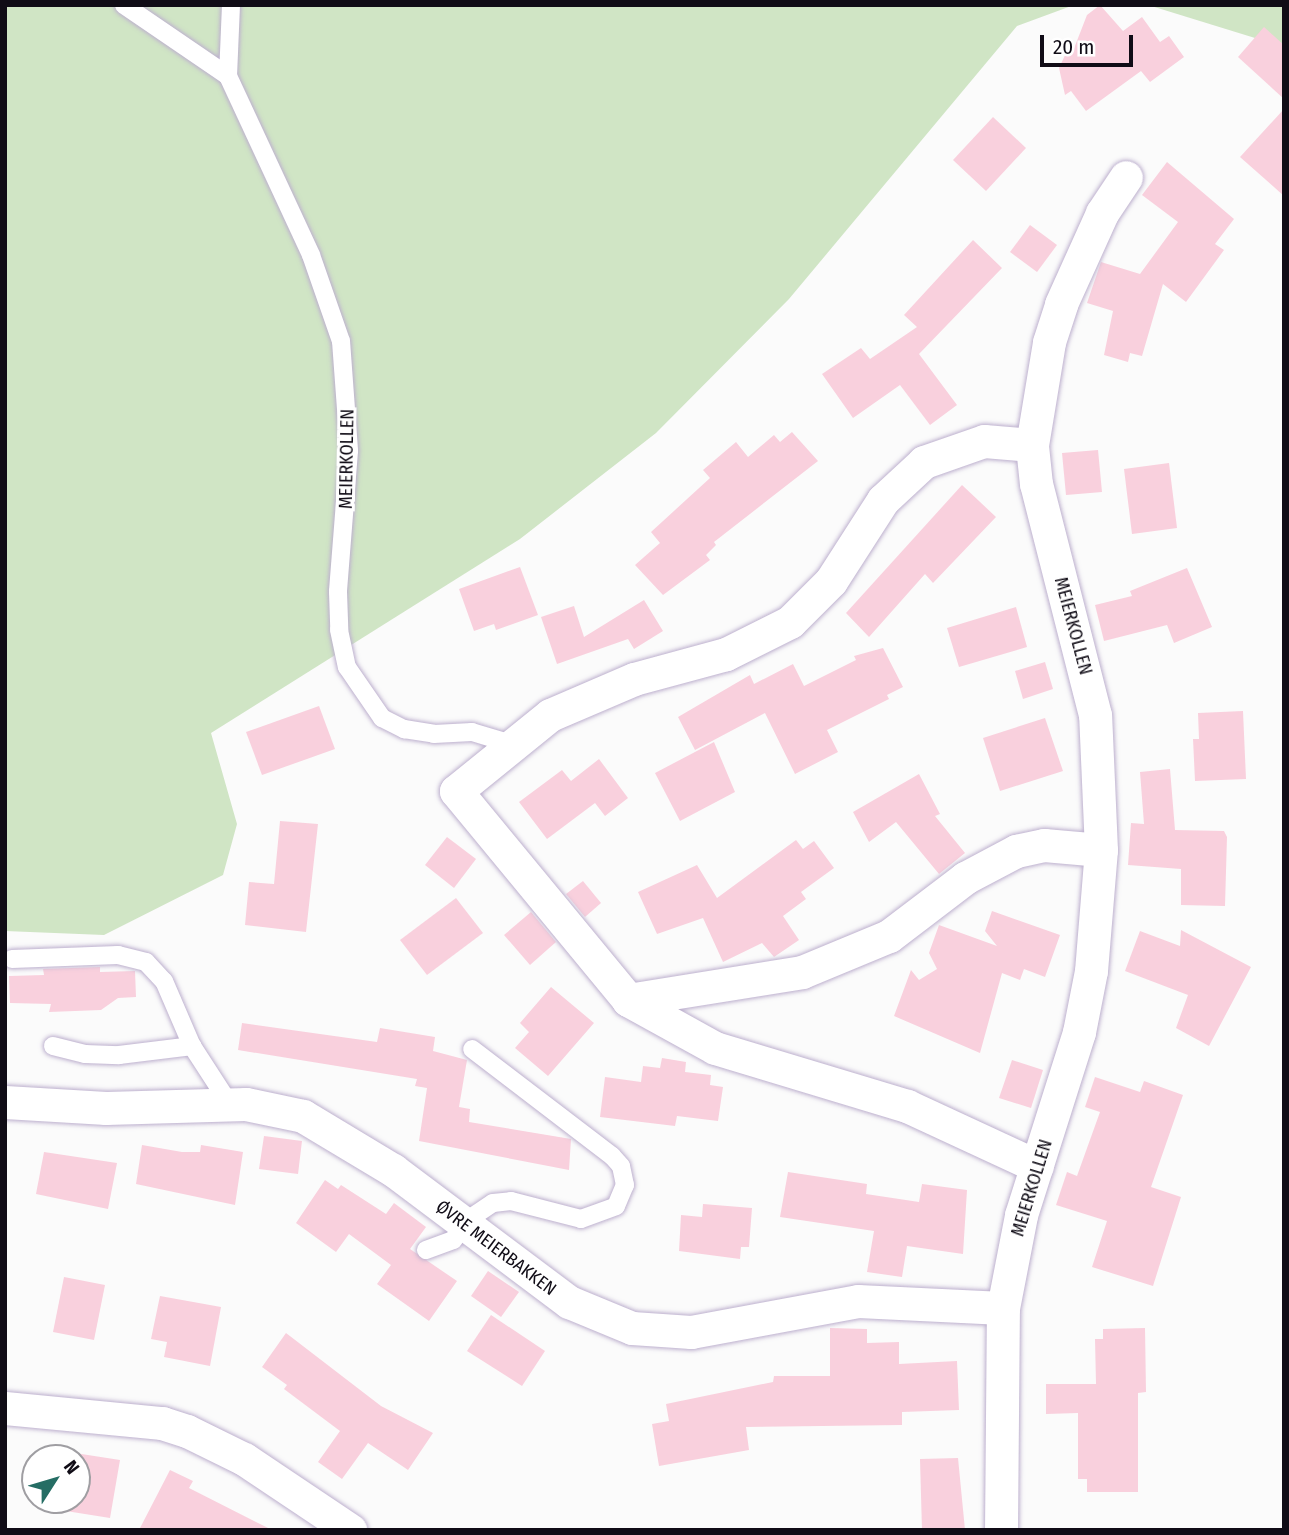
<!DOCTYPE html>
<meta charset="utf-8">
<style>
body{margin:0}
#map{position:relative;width:1289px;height:1535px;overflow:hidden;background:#fbfbfb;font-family:"Fira Sans Condensed",sans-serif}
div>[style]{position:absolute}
.green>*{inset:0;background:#d0e5c5}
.building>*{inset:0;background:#f9d0dd}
.roads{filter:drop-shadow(0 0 2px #bdb0ce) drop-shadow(0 0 2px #bdb0ce)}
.lane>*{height:18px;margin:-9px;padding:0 9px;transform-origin:9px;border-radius:9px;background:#fff}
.street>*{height:33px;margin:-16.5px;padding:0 16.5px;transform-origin:16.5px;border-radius:16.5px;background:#fff}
span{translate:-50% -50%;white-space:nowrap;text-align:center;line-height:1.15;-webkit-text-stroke:6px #fff;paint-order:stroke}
.street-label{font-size:18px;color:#100c16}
.frame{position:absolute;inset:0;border:7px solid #100c16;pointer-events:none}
.north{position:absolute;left:21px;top:1444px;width:70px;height:70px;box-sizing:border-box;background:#fff;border:2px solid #9f9ea2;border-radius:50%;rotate:53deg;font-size:19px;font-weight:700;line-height:28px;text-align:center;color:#100c16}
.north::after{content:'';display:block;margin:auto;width:24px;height:32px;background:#256d64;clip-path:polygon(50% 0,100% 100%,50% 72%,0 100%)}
.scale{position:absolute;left:1040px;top:35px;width:93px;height:32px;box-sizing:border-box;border:4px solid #100c16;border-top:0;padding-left:9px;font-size:21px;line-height:24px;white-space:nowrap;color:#100c16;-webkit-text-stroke:5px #fff;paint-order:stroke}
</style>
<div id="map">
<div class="green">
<i style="clip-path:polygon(5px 5px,1074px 5px,1017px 26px,789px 299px,656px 433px,520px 539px,211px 733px,237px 824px,223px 875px,104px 935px,5px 931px)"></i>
<i style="clip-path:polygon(1148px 5px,1284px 5px,1284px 47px)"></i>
</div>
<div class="building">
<i style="clip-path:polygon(1100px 5px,1123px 31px,1142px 17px,1160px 42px,1169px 36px,1184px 57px,1150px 82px,1141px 71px,1086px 111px,1071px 91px,1065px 95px,1059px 68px,1068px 49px,1073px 51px,1087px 15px)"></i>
<i style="clip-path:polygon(1264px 27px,1284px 45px,1284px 99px,1238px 57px)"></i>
<i style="clip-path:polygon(1284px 109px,1284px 196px,1240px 157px)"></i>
<i style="clip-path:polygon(993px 117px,1026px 148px,986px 191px,953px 160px)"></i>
<i style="clip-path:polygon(1167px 162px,1234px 219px,1215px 244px,1224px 250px,1186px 302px,1163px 284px,1142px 356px,1130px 353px,1128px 362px,1104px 355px,1113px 311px,1087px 303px,1101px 262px,1140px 274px,1178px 222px,1142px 195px)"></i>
<i style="clip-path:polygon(1030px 225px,1057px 245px,1037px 272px,1010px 252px)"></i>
<i style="clip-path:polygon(973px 240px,1002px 268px,919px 354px,957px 405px,930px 425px,900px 385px,853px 418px,822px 374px,861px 348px,870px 359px,917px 327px,904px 315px)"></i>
<i style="clip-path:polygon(792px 432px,818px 461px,714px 542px,716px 545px,706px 555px,710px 560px,663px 595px,635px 565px,660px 543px,651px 532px,710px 478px,703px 470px,736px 442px,748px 457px,774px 435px,780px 442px)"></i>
<i style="clip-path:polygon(1098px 450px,1102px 492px,1066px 495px,1062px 453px)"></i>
<i style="clip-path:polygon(1169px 463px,1177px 528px,1132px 534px,1124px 469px)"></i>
<i style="clip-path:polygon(962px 485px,996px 517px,933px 583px,925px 574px,869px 637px,846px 613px)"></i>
<i style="clip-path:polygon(520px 567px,538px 615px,496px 630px,494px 624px,474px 631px,459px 589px)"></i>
<i style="clip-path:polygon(1187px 568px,1212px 627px,1174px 643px,1167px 625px,1104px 641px,1095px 605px,1132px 596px,1130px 591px)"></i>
<i style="clip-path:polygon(644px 600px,663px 631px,634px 649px,628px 639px,557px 664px,541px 617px,574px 606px,584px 637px)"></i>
<i style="clip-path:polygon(1016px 607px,1027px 647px,959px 667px,947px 628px)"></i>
<i style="clip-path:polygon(883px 648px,903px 687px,887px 695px,889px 699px,827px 730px,838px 752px,795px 774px,765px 713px,695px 750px,678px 717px,750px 675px,754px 684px,793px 664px,804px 686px,856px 660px,854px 656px)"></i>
<i style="clip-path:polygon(1045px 662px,1053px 689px,1023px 699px,1015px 671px)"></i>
<i style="clip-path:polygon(319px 706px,335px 749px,262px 775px,246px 732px)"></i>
<i style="clip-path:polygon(1243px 711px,1246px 779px,1195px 781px,1193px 739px,1199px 739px,1198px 713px)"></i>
<i style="clip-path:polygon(1045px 718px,1063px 771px,1000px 791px,983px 738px)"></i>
<i style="clip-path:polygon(714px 742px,735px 792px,680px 821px,655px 773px)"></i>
<i style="clip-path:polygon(599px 759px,628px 798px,605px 816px,595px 803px,547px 839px,519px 802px,562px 770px,571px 781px)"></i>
<i style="clip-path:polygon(1170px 769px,1175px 830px,1224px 831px,1227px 837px,1225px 906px,1181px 905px,1181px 869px,1128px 865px,1131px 823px,1144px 824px,1140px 772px)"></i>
<i style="clip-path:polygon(919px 774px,940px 814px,935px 816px,965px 853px,939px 874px,896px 822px,869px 842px,853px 812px)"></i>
<i style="clip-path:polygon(280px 821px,318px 824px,306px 932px,245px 925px,249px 882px,274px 884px)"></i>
<i style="clip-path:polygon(447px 837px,476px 859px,454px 888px,425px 865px)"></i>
<i style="clip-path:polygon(796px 840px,803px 849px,814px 841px,834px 868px,801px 892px,806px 899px,783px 916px,799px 940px,774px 957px,762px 943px,723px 962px,703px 918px,657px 934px,638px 892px,697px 865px,717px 898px)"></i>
<i style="clip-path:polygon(583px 881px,601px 903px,585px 917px,566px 894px)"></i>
<i style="clip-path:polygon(456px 898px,483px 933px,427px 975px,400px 940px)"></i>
<i style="clip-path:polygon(992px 911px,1060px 935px,1045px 977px,1024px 969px,1020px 980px,1002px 973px,980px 1053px,894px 1016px,911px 970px,919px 980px,937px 969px,929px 953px,939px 925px,997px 946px,985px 931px)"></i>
<i style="clip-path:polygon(531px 912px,556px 942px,530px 965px,504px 935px)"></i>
<i style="clip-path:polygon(1181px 930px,1251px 967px,1209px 1046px,1176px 1028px,1188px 995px,1125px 971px,1140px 931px,1180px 946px)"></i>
<i style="clip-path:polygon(100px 967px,100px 972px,135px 971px,136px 997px,118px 998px,101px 1010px,49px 1012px,51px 1004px,10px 1003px,9px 976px,44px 975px,43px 969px)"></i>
<i style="clip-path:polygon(551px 987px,594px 1023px,548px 1076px,515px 1048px,529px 1032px,520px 1023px)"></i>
<i style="clip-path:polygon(242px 1023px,377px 1042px,380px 1028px,435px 1037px,433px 1051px,467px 1060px,459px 1107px,470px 1109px,469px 1122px,571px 1139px,569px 1170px,419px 1141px,427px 1088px,415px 1086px,417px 1079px,238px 1050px)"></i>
<i style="clip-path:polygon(662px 1058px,686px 1062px,685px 1072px,711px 1075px,710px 1085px,723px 1087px,718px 1121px,677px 1116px,675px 1126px,600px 1117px,605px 1077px,641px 1082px,643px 1066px,660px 1068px)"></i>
<i style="clip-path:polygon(1012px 1060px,1043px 1070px,1031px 1108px,999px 1098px)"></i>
<i style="clip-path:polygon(1095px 1077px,1140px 1092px,1144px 1081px,1183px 1095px,1151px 1187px,1181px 1197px,1153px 1286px,1092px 1267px,1107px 1221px,1056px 1205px,1067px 1172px,1077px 1176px,1100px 1112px,1085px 1107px)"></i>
<i style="clip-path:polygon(264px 1136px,302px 1141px,298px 1174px,259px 1169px)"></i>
<i style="clip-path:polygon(142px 1145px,182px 1152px,200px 1152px,201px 1145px,243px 1152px,235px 1205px,136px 1184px)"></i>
<i style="clip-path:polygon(44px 1152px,117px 1163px,108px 1209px,36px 1194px)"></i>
<i style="clip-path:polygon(788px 1172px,867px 1184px,866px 1194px,919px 1202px,922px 1184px,967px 1190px,963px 1254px,907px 1246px,902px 1277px,867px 1272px,874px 1231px,780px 1217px)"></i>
<i style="clip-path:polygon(325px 1180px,338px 1189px,341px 1185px,386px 1214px,394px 1203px,426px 1227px,410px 1249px,457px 1281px,429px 1321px,377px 1284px,391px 1265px,349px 1234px,336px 1252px,296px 1223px)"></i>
<i style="clip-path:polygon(703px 1204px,752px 1208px,749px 1247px,741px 1247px,740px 1259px,679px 1251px,681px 1215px,702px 1217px)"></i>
<i style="clip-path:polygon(488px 1271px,519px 1292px,501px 1317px,471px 1296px)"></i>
<i style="clip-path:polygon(64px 1277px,105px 1285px,94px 1340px,53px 1332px)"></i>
<i style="clip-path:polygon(160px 1296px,221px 1307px,210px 1366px,164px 1357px,167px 1342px,151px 1339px)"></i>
<i style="clip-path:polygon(491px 1315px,545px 1351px,522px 1386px,467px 1351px)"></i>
<i style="clip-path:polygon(830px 1328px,867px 1329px,867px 1343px,899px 1342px,899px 1364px,957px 1361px,959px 1410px,902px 1412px,902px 1425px,746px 1427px,749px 1450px,659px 1466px,652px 1424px,669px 1421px,666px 1404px,773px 1382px,774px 1376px,830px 1376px)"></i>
<i style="clip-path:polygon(1145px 1328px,1146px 1392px,1138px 1393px,1138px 1492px,1087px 1492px,1087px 1479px,1078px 1479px,1078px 1413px,1046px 1414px,1046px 1384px,1096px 1384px,1095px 1339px,1103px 1339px,1103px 1329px)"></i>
<i style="clip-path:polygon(286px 1333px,381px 1406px,433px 1433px,408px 1470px,368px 1443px,342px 1479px,318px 1462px,340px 1431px,284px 1389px,287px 1385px,262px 1367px)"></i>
<i style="clip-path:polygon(75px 1453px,120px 1460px,110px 1518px,66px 1511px,68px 1500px,77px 1500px)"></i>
<i style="clip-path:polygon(958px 1458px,965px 1530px,922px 1530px,920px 1459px)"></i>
<i style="clip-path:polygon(170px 1470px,193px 1481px,189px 1488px,272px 1530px,139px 1530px)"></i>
</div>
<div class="roads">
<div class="lane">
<i style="left:124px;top:5px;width:126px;rotate:34.3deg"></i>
<i style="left:231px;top:5px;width:71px;rotate:92.4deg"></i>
<i style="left:228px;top:76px;width:197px;rotate:65.1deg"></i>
<i style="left:311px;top:255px;width:91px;rotate:70.8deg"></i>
<i style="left:341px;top:341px;width:110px;rotate:85.8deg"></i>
<i style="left:349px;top:451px;width:141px;rotate:94.5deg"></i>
<i style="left:338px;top:592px;width:38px;rotate:88deg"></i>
<i style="left:339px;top:630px;width:38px;rotate:78deg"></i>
<i style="left:347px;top:667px;width:62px;rotate:55.5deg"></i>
<i style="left:382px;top:718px;width:25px;rotate:27deg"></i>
<i style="left:404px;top:729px;width:30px;rotate:9deg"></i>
<i style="left:434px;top:734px;width:38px;rotate:-3deg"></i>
<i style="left:472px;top:732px;width:42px;rotate:16.7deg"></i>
<i style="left:12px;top:959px;width:106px;rotate:-2.2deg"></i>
<i style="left:118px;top:955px;width:29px;rotate:14deg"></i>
<i style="left:146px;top:962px;width:26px;rotate:47deg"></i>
<i style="left:164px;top:981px;width:71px;rotate:66.7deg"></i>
<i style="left:192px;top:1046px;width:68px;rotate:57deg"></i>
<i style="left:53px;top:1046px;width:33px;rotate:14deg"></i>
<i style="left:85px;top:1054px;width:34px;rotate:2deg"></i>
<i style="left:119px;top:1055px;width:74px;rotate:-7deg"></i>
<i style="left:426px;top:1250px;width:29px;rotate:-20deg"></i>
<i style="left:453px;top:1240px;width:30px;rotate:-50deg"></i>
<i style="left:472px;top:1217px;width:25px;rotate:-34deg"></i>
<i style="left:493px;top:1203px;width:18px;rotate:-6deg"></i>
<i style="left:511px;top:1201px;width:72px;rotate:14.4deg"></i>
<i style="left:581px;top:1219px;width:37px;rotate:-20deg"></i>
<i style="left:616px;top:1206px;width:23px;rotate:-67deg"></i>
<i style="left:625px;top:1185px;width:19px;rotate:-102deg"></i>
<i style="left:621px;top:1166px;width:13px;rotate:-132deg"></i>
<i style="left:612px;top:1156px;width:176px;rotate:-142.6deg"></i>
</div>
<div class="street">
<i style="left:1032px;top:445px;width:48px;rotate:-175.2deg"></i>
<i style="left:984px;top:441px;width:64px;rotate:160.7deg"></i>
<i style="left:924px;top:462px;width:56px;rotate:137.2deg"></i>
<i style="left:883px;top:500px;width:96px;rotate:122.7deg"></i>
<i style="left:831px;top:581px;width:58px;rotate:135deg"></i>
<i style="left:790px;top:622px;width:72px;rotate:153.4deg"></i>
<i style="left:726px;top:654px;width:95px;rotate:164.8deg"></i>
<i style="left:634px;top:679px;width:91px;rotate:156.8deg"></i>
<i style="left:550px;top:715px;width:121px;rotate:141deg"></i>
<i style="left:456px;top:791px;width:271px;rotate:50.5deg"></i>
<i style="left:628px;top:1000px;width:99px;rotate:28.9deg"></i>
<i style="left:715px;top:1048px;width:201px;rotate:16.8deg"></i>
<i style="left:907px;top:1106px;width:143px;rotate:24.8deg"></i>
<i style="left:628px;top:1000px;width:176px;rotate:-9.1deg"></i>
<i style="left:802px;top:972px;width:94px;rotate:-22.5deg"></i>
<i style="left:889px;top:936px;width:96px;rotate:-37.3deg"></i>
<i style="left:965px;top:878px;width:58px;rotate:-27.9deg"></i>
<i style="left:1016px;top:851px;width:29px;rotate:-12deg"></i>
<i style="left:1044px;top:845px;width:57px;rotate:5deg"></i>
<i style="left:5px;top:1102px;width:101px;rotate:3.4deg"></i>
<i style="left:106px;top:1108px;width:140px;rotate:-1.6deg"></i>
<i style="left:246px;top:1104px;width:58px;rotate:11.9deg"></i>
<i style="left:303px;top:1116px;width:105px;rotate:31deg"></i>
<i style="left:393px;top:1170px;width:220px;rotate:36.9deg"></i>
<i style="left:569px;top:1302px;width:68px;rotate:22.4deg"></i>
<i style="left:632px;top:1328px;width:59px;rotate:3.9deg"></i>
<i style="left:691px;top:1332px;width:170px;rotate:-10.5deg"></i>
<i style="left:858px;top:1301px;width:145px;rotate:2.8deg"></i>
<i style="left:5px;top:1408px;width:158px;rotate:5.5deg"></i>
<i style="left:162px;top:1423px;width:26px;rotate:18deg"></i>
<i style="left:187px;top:1431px;width:64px;rotate:26.2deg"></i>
<i style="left:244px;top:1459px;width:128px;rotate:33.8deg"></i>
<i style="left:1001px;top:1530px;width:222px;rotate:-89.5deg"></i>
<i style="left:1003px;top:1308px;width:95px;rotate:-79deg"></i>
<i style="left:1021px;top:1215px;width:192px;rotate:-72.4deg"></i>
<i style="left:1079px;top:1032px;width:62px;rotate:-78.9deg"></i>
<i style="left:1091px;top:971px;width:121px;rotate:-85.3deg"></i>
<i style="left:1101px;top:850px;width:135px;rotate:-92.5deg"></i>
<i style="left:1095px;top:715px;width:238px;rotate:-104.3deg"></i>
<i style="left:1036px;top:484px;width:39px;rotate:-96deg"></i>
<i style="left:1032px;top:445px;width:104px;rotate:-80.6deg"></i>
<i style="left:1049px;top:342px;width:40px;rotate:-72deg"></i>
<i style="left:1061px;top:304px;width:100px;rotate:-65.7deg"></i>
<i style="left:1102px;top:213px;width:43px;rotate:-56.3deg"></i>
</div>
</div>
<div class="street-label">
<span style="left:347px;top:459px;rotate:-89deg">MEIERKOLLEN</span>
<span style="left:1073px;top:626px;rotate:75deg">MEIERKOLLEN</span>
<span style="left:1032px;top:1188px;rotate:-73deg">MEIERKOLLEN</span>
<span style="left:496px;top:1248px;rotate:37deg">ØVRE MEIERBAKKEN</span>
</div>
<div class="frame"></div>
<div class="north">N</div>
<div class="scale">20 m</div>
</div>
